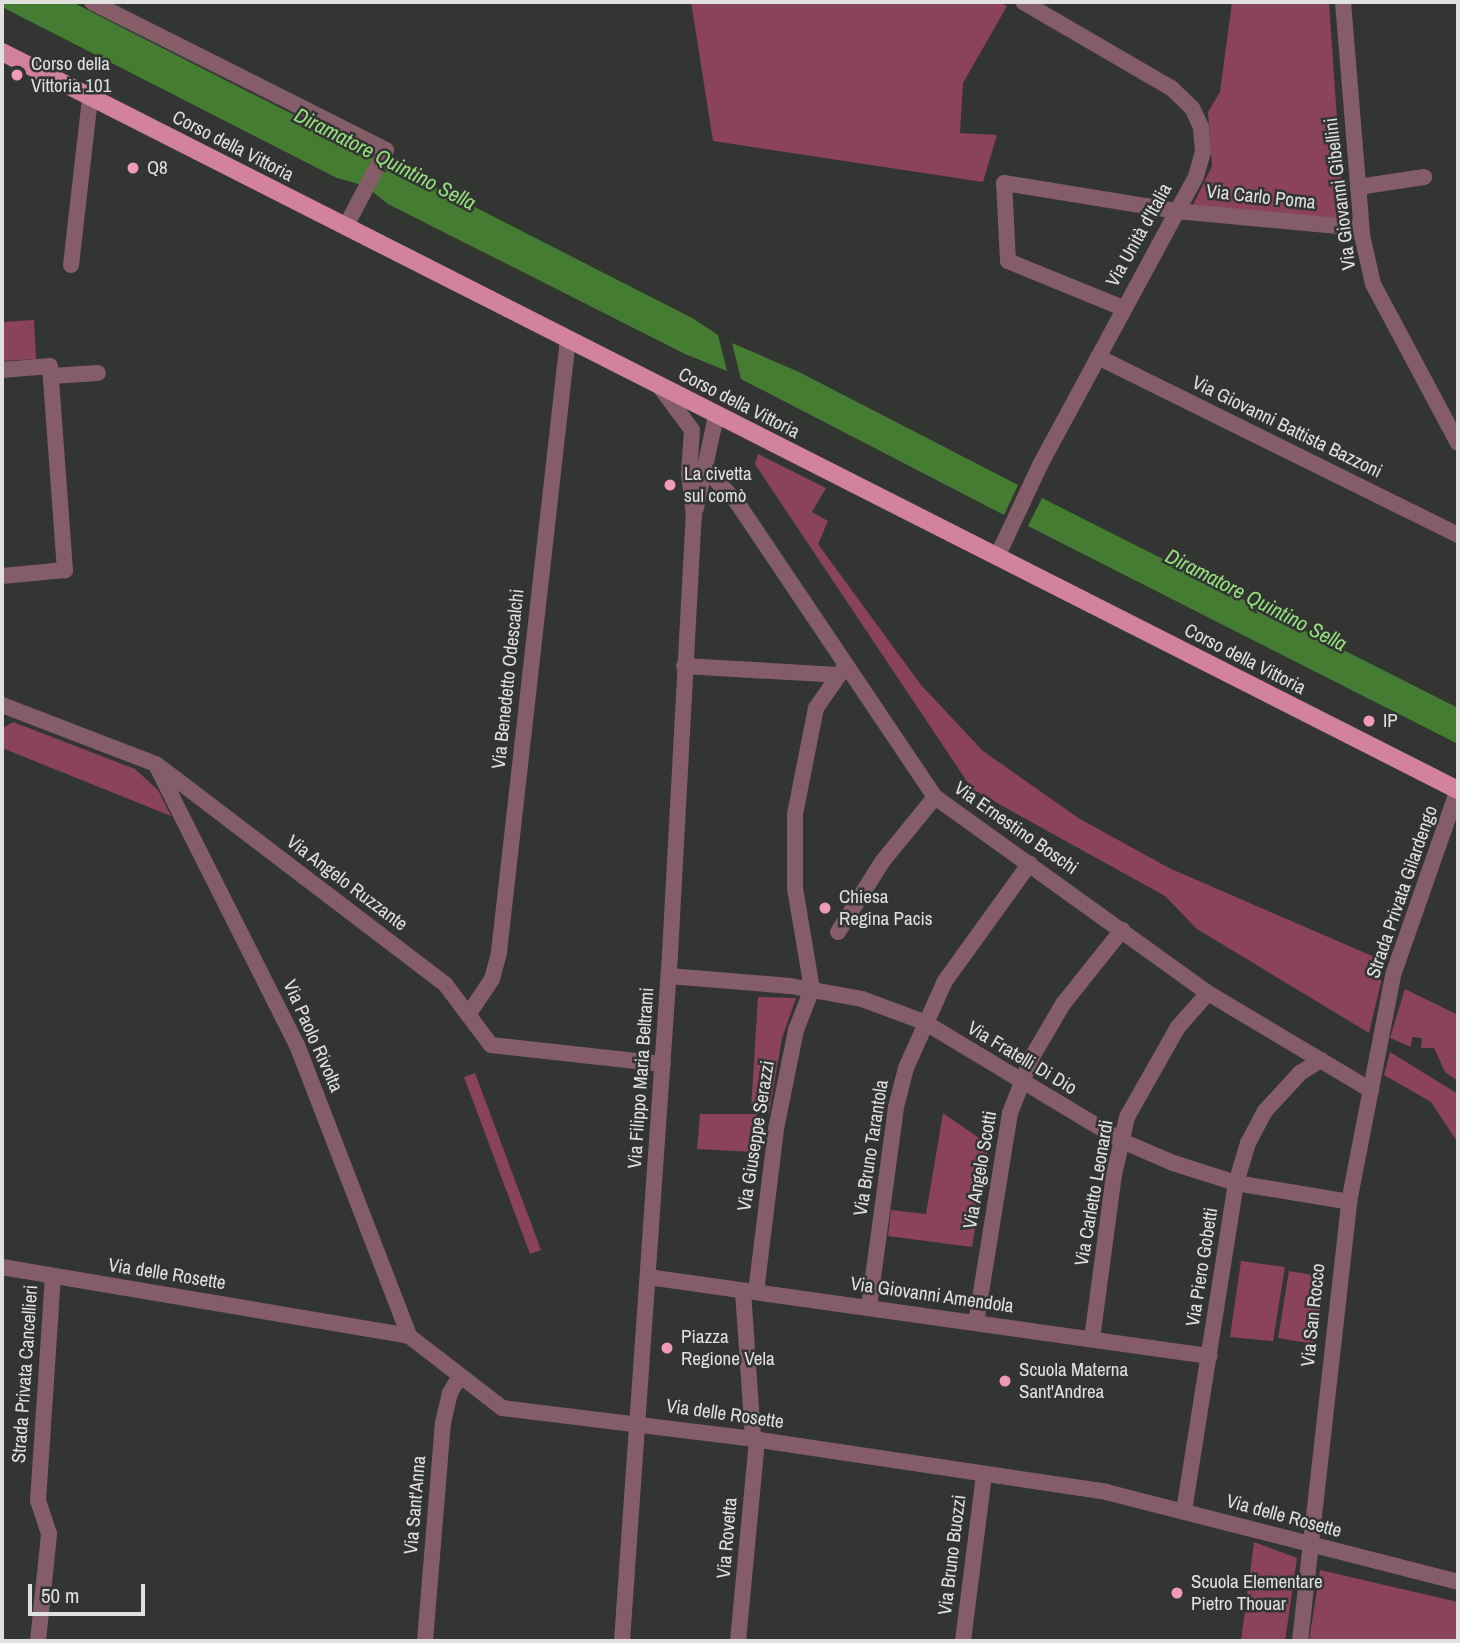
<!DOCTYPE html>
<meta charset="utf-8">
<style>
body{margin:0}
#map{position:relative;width:1460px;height:1643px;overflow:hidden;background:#333532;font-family:"Archivo Narrow",sans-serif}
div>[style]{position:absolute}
.green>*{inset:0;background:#8b425c}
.water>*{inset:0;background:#447d32}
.minor>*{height:16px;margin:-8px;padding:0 8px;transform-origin:8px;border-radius:8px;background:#855d69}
.major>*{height:18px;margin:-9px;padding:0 9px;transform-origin:9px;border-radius:9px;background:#d3829d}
.dots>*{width:19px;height:19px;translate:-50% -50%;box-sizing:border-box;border:4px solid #333532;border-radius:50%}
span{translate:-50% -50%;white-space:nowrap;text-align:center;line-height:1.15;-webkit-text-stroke:5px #333532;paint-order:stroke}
.poi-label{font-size:19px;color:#e0e1df}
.left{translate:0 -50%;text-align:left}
.street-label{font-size:19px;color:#e0e1df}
.water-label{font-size:21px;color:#95e17e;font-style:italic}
.frame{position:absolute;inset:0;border:4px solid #e0e1df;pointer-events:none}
.scale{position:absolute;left:28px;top:1584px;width:117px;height:32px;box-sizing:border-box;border:4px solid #e0e1df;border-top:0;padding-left:9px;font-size:21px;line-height:24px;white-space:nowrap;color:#e0e1df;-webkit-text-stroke:5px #333532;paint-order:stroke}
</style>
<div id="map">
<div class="green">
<i style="clip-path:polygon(691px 2px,999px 2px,1007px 6px,963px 83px,960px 133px,997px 135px,983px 182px,713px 141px)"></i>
<i style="clip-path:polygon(1232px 2px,1329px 2px,1344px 222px,1193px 205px,1212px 166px,1208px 112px,1220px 92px)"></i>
<i style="clip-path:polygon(34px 320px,36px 359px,2px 361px,2px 322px)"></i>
<i style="clip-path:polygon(758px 454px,826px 488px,812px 512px,828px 521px,818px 544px,921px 685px,983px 751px,1080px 819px,1169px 868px,1379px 959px,1381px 982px,1369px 1033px,1197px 929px,1165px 896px,972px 789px,755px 464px)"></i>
<i style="clip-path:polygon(13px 722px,135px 769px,158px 790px,171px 816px,2px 748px,2px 728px)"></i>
<i style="clip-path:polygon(1405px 989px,1458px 1015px,1458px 1081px,1445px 1072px,1434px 1048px,1421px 1048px,1422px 1038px,1412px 1037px,1411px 1047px,1390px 1038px)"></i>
<i style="clip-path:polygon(758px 997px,796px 998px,782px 1038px,769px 1113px,751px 1110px)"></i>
<i style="clip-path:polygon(1390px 1052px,1458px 1094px,1458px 1143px,1431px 1102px,1384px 1075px)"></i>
<i style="clip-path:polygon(475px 1073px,541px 1250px,530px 1254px,464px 1077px)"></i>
<i style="clip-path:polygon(943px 1113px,989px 1145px,972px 1247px,888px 1236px,891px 1210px,926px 1214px)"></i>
<i style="clip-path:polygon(700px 1114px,757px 1114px,754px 1152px,697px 1149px)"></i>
<i style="clip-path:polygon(1241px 1261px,1285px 1267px,1273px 1341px,1230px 1337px)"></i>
<i style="clip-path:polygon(1289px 1271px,1325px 1277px,1314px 1344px,1278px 1338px)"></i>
<i style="clip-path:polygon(1254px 1542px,1297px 1558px,1285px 1641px,1241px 1641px)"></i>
<i style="clip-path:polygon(1320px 1570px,1458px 1602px,1458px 1641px,1309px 1641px)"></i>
</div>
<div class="water">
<i style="clip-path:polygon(2px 2px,72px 2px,355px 146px,375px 160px,362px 185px,337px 178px,2px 7px)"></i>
<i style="clip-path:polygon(382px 164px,408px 173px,694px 319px,718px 335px,727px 371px,685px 354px,388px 204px,369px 189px)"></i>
<i style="clip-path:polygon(732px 343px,799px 372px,1018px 485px,1004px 515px,741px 379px)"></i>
<i style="clip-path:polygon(1042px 498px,1458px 708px,1458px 744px,1028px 526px)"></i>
</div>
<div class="minor">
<i style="left:92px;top:2px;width:329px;rotate:26.7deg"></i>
<i style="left:386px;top:150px;width:86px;rotate:117.8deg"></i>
<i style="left:1343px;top:2px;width:234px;rotate:85.3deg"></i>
<i style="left:1362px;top:235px;width:50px;rotate:77.3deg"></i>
<i style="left:1373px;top:284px;width:180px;rotate:61.9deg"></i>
<i style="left:1358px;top:187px;width:67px;rotate:-8.6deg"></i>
<i style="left:71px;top:265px;width:168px;rotate:-83.5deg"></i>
<i style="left:1123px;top:308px;width:124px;rotate:-157.8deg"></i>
<i style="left:1008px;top:261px;width:78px;rotate:-92.9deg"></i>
<i style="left:1004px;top:183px;width:174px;rotate:9.2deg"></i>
<i style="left:1176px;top:211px;width:173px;rotate:5.3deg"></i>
<i style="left:1098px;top:357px;width:402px;rotate:26.3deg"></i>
<i style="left:2px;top:370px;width:48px;rotate:-4.8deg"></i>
<i style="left:50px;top:366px;width:205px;rotate:85.8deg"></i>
<i style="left:65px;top:570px;width:63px;rotate:174.6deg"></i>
<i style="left:51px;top:376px;width:47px;rotate:-3.7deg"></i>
<i style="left:706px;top:470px;width:43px;rotate:45.9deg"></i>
<i style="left:736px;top:501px;width:357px;rotate:56.1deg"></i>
<i style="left:935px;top:797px;width:336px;rotate:35.7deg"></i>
<i style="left:1208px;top:993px;width:190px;rotate:30.8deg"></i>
<i style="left:696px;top:508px;width:94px;rotate:-77.7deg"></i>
<i style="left:997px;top:557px;width:102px;rotate:-64.9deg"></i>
<i style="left:1040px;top:465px;width:328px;rotate:-61.6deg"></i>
<i style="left:1196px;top:176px;width:25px;rotate:-74deg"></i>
<i style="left:1203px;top:152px;width:25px;rotate:-95deg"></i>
<i style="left:1201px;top:127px;width:21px;rotate:-115deg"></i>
<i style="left:1192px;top:108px;width:29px;rotate:-136deg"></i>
<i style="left:1171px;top:88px;width:171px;rotate:-149.8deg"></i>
<i style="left:684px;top:666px;width:154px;rotate:3.3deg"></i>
<i style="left:2px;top:705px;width:165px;rotate:21deg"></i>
<i style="left:156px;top:764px;width:363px;rotate:37.3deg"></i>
<i style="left:445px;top:984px;width:76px;rotate:53deg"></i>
<i style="left:491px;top:1045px;width:173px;rotate:6.3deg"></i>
<i style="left:158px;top:769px;width:309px;rotate:63.3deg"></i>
<i style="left:297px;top:1045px;width:312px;rotate:68.9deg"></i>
<i style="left:838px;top:932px;width:83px;rotate:-57.8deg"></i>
<i style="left:882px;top:862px;width:84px;rotate:-50.8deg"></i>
<i style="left:669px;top:976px;width:121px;rotate:4.7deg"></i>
<i style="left:790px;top:986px;width:73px;rotate:10.2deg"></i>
<i style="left:862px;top:999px;width:66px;rotate:20.4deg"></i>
<i style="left:924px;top:1022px;width:231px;rotate:31deg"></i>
<i style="left:1122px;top:1141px;width:56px;rotate:23.3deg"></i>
<i style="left:1173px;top:1163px;width:66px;rotate:17.6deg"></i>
<i style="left:1236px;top:1183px;width:115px;rotate:9.5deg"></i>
<i style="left:468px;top:1015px;width:43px;rotate:-56.3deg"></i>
<i style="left:492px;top:979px;width:28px;rotate:-75deg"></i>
<i style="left:499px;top:952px;width:617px;rotate:-83.58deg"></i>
<i style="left:2px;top:1267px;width:413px;rotate:9.6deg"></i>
<i style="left:409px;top:1336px;width:118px;rotate:37.7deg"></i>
<i style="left:502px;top:1408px;width:253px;rotate:7deg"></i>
<i style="left:753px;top:1439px;width:357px;rotate:8.5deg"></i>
<i style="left:1106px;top:1492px;width:363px;rotate:14.3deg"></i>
<i style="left:648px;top:1277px;width:567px;rotate:8.02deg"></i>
<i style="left:743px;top:1291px;width:148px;rotate:86.1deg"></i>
<i style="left:756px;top:1292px;width:164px;rotate:-83deg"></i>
<i style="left:776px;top:1129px;width:101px;rotate:-78.6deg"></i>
<i style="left:796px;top:1030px;width:44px;rotate:-68.7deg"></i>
<i style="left:812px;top:989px;width:102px;rotate:-99.6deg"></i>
<i style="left:795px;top:888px;width:74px;rotate:-90deg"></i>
<i style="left:795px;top:814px;width:108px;rotate:-78.8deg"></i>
<i style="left:816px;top:708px;width:52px;rotate:-55.1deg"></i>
<i style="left:869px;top:1307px;width:202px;rotate:-82.3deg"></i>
<i style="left:896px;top:1107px;width:40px;rotate:-75.6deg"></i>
<i style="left:906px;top:1068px;width:95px;rotate:-65.9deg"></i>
<i style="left:945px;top:981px;width:145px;rotate:-54.2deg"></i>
<i style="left:976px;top:1323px;width:213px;rotate:-80.8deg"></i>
<i style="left:1010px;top:1113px;width:60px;rotate:-68.6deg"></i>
<i style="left:1032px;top:1057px;width:61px;rotate:-59.7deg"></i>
<i style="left:1063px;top:1004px;width:95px;rotate:-51.4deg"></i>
<i style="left:1092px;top:1339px;width:165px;rotate:-82.4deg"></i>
<i style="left:1114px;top:1175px;width:59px;rotate:-77.4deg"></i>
<i style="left:1127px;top:1117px;width:103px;rotate:-60.5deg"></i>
<i style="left:1178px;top:1027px;width:45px;rotate:-48.6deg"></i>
<i style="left:1184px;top:1511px;width:332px;rotate:-81deg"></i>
<i style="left:1236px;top:1183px;width:42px;rotate:-73.3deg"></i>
<i style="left:1248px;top:1143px;width:36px;rotate:-62deg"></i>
<i style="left:1265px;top:1111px;width:52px;rotate:-47.4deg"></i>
<i style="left:1300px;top:1073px;width:25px;rotate:-32deg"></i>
<i style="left:38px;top:1641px;width:108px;rotate:-84.1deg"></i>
<i style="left:49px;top:1534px;width:35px;rotate:-108deg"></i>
<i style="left:38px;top:1501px;width:225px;rotate:-86.2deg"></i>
<i style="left:425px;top:1641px;width:219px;rotate:-85.3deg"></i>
<i style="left:443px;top:1423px;width:31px;rotate:-77deg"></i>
<i style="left:450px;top:1393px;width:20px;rotate:-60deg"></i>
<i style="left:622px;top:1641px;width:689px;rotate:-86deg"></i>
<i style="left:670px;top:954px;width:438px;rotate:-86.9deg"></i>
<i style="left:694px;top:517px;width:43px;rotate:-96.6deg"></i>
<i style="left:689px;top:474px;width:44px;rotate:-86.1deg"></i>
<i style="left:692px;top:430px;width:54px;rotate:-126.7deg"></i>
<i style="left:738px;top:1641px;width:202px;rotate:-84.6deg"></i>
<i style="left:963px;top:1641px;width:168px;rotate:-82.8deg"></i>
<i style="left:1300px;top:1641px;width:442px;rotate:-83.6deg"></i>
<i style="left:1349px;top:1202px;width:231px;rotate:-79deg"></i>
<i style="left:1393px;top:975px;width:197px;rotate:-70.7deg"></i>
</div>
<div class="major">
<i style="left:2px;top:52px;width:1632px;rotate:26.88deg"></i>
</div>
<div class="dots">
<i style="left:17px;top:75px;background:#f09ab6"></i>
<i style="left:133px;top:168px;background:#f09ab6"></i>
<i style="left:670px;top:485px;background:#f09ab6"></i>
<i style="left:1369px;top:721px;background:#f09ab6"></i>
<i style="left:825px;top:908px;background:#f09ab6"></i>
<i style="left:667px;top:1348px;background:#f09ab6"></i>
<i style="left:1005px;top:1381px;background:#f09ab6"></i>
<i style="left:1177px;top:1593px;background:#f09ab6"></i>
</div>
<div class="poi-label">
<span class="left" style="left:31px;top:75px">Corso della<br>Vittoria 101</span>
<span class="left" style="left:147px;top:168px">Q8</span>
<span class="left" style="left:684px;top:485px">La civetta<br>sul comò</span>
<span class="left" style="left:1383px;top:721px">IP</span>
<span class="left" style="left:839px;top:908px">Chiesa<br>Regina Pacis</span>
<span class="left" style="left:681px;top:1348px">Piazza<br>Regione Vela</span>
<span class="left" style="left:1019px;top:1381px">Scuola Materna<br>Sant'Andrea</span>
<span class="left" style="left:1191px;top:1593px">Scuola Elementare<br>Pietro Thouar</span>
</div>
<div class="street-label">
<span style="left:233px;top:146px;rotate:27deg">Corso della Vittoria</span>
<span style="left:1340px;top:194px;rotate:-97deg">Via Giovanni Gibellini</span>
<span style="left:1261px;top:197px;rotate:6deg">Via Carlo Poma</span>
<span style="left:1139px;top:235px;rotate:-61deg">Via Unità d'Italia</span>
<span style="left:739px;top:403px;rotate:27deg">Corso della Vittoria</span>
<span style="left:1287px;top:427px;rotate:26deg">Via Giovanni Battista Bazzoni</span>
<span style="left:1245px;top:659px;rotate:27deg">Corso della Vittoria</span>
<span style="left:508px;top:679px;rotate:-84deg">Via Benedetto Odescalchi</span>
<span style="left:1016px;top:828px;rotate:35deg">Via Ernestino Boschi</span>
<span style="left:347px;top:883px;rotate:37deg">Via Angelo Ruzzante</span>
<span style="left:1402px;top:892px;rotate:-71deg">Strada Privata Gilardengo</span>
<span style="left:313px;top:1036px;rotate:66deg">Via Paolo Rivolta</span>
<span style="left:1022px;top:1058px;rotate:31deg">Via Fratelli Di Dio</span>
<span style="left:641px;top:1078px;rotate:-86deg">Via Filippo Maria Beltrami</span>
<span style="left:756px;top:1136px;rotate:-81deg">Via Giuseppe Serazzi</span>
<span style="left:871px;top:1148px;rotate:-81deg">Via Bruno Tarantola</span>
<span style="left:980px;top:1170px;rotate:-80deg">Via Angelo Scotti</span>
<span style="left:1094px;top:1193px;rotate:-80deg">Via Carletto Leonardi</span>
<span style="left:1202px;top:1267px;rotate:-81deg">Via Piero Gobetti</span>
<span style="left:167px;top:1274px;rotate:9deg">Via delle Rosette</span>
<span style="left:932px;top:1295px;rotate:8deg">Via Giovanni Amendola</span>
<span style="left:1313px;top:1315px;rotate:-84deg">Via San Rocco</span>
<span style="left:25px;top:1374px;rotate:-86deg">Strada Privata Cancellieri</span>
<span style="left:725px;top:1414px;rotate:8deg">Via delle Rosette</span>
<span style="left:415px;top:1505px;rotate:-85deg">Via Sant'Anna</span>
<span style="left:1284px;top:1516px;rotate:15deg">Via delle Rosette</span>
<span style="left:727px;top:1538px;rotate:-85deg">Via Rovetta</span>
<span style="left:952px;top:1555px;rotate:-83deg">Via Bruno Buozzi</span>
</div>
<div class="water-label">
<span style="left:385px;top:159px;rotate:27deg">Diramatore Quintino Sella</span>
<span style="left:1256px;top:600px;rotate:27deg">Diramatore Quintino Sella</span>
</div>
<div class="frame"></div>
<div class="scale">50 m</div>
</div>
